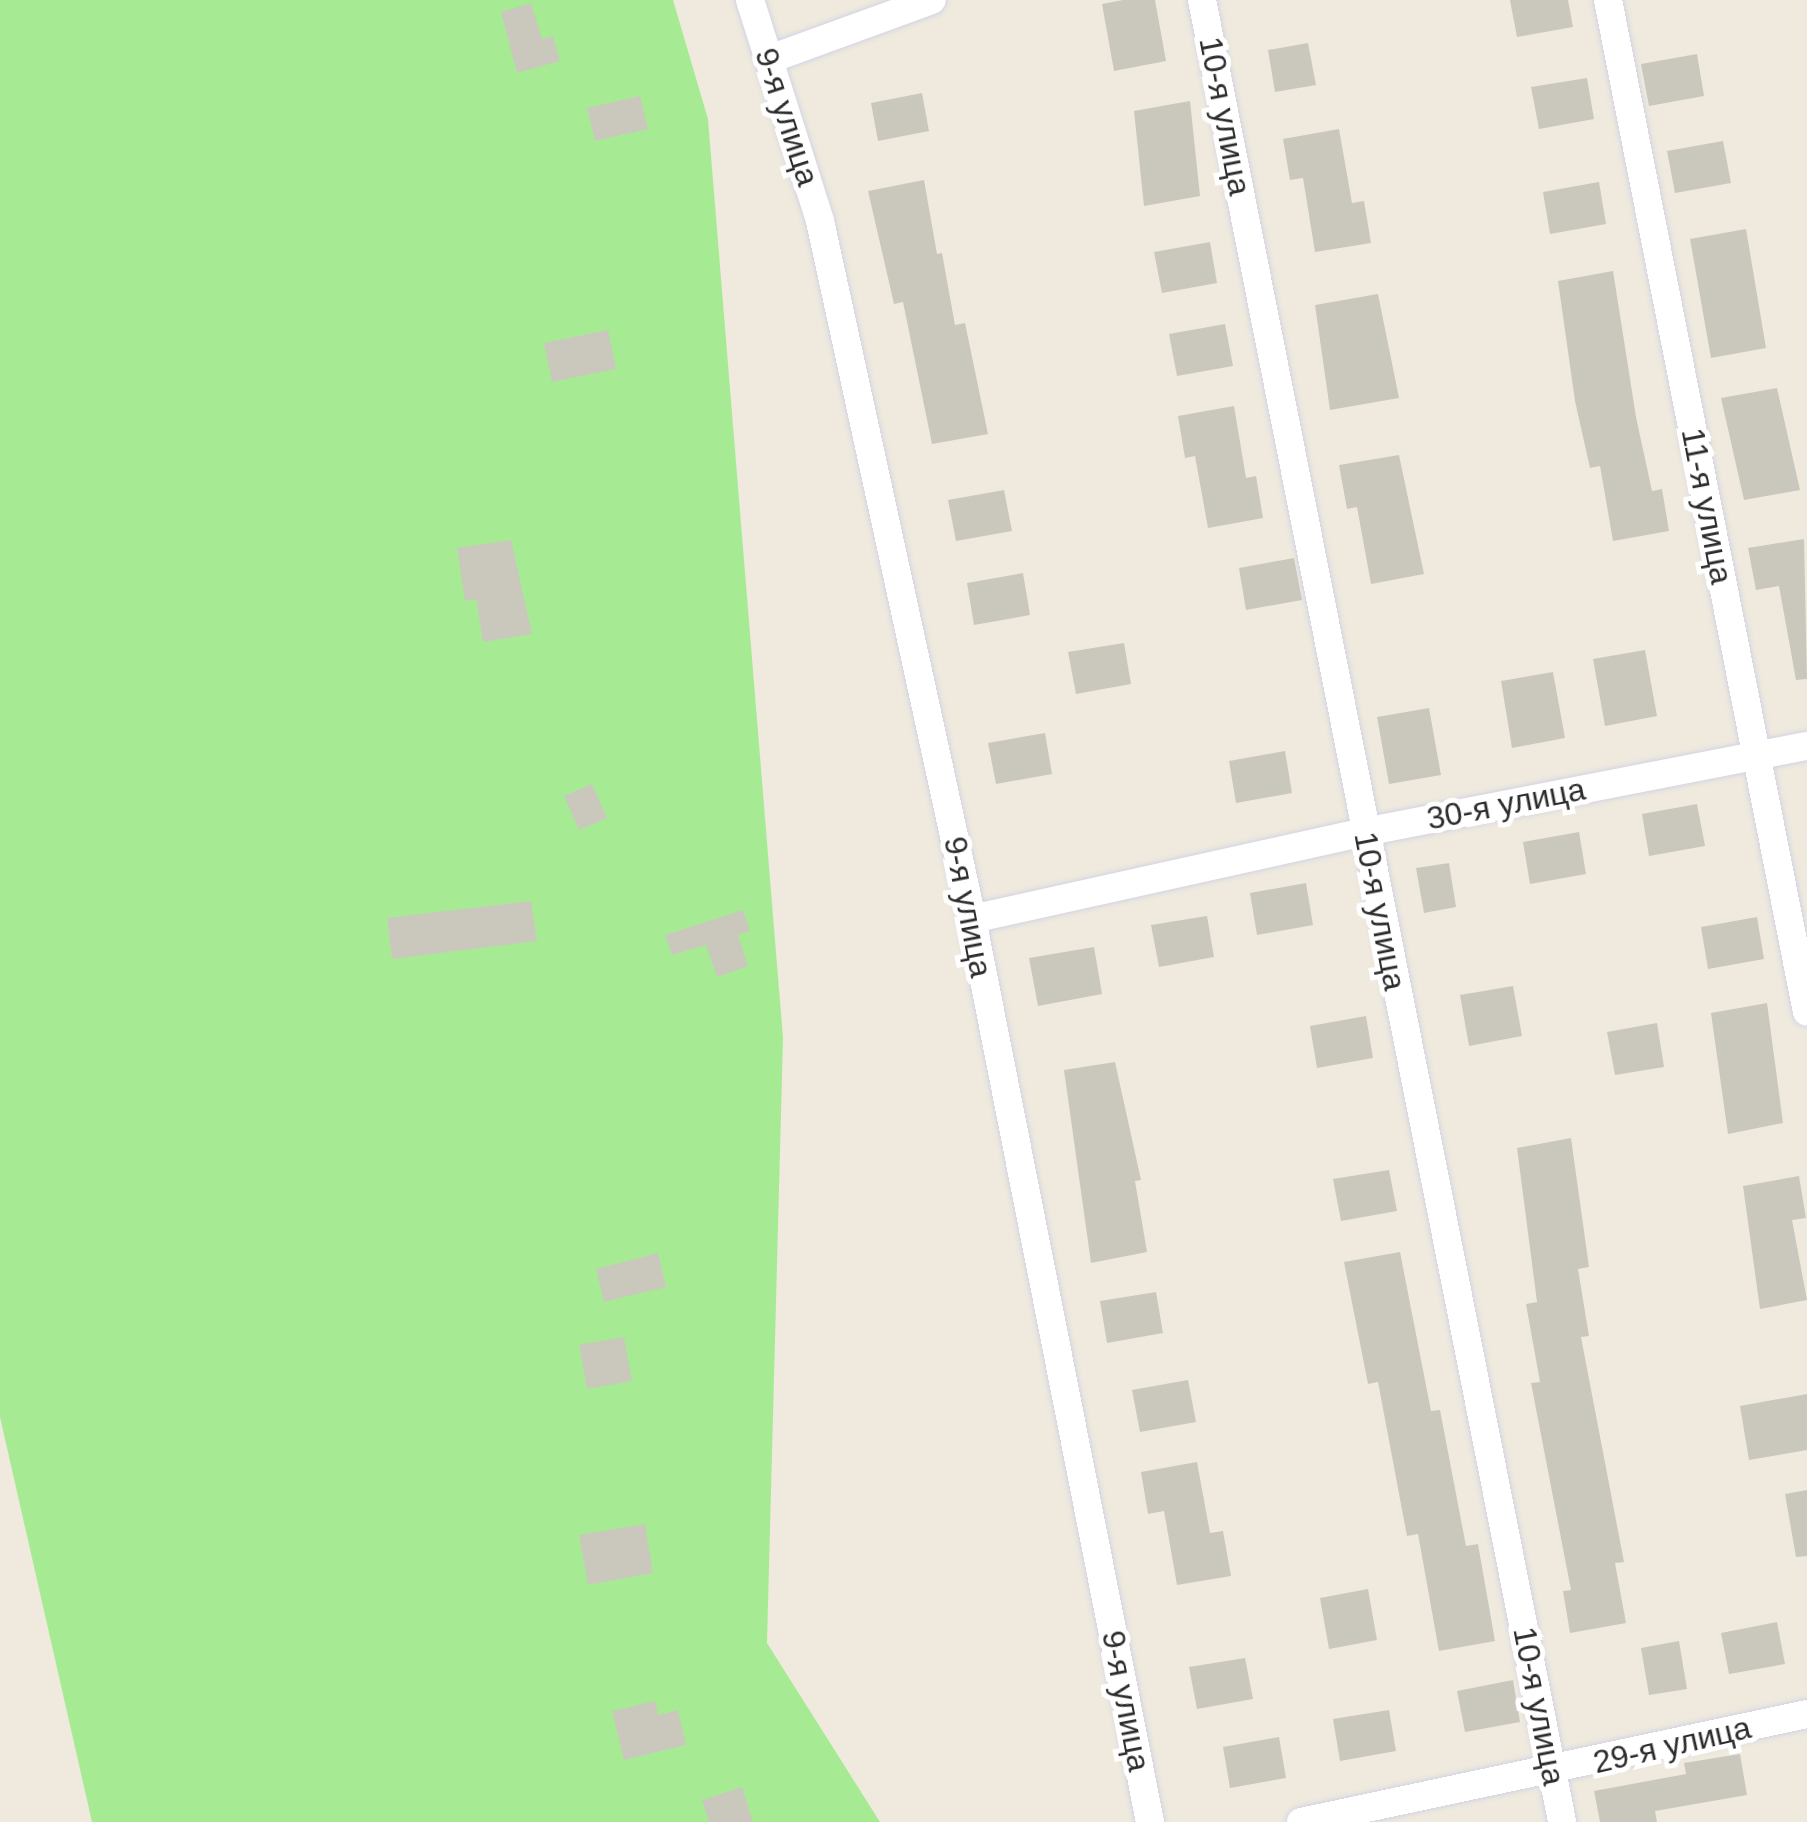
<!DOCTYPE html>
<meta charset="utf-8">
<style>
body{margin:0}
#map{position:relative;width:1807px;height:1822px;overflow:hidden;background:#efeadd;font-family:Helvetica,sans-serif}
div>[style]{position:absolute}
.green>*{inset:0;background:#a6eb94}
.building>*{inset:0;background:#cac8bc}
.roads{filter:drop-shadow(0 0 2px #d2d3e6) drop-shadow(0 0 2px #d2d3e6)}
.minor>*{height:28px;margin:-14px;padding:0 14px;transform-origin:14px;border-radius:14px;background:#fff}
span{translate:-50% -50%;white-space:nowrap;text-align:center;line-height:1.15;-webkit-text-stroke:10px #fff;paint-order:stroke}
.street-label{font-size:32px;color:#2c2c2c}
</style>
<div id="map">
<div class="green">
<i style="clip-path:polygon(0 0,673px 0,708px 119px,783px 1038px,767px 1643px,880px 1822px,92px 1822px,0 1417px)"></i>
</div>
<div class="building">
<i style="clip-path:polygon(1123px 0,1155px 0,1166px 61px,1114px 71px,1102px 4px)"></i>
<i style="clip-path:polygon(1510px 0,1568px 0,1573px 27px,1517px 37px)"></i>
<i style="clip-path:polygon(531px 3px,542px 39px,553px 36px,560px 61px,517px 73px,501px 12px)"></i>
<i style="clip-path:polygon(1308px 43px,1316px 85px,1275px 92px,1268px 50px)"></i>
<i style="clip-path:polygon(1697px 54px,1704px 96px,1649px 106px,1641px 64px)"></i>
<i style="clip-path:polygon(1587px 78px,1594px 119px,1539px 129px,1531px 87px)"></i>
<i style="clip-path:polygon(922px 93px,929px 131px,878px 141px,871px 103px)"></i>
<i style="clip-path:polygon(640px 96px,648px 129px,595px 141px,587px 108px)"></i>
<i style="clip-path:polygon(1190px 101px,1200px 196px,1144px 206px,1134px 111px)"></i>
<i style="clip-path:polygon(1339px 129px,1352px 203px,1364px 201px,1371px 243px,1315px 252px,1303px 178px,1290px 180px,1283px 139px)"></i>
<i style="clip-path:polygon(1723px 141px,1731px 183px,1675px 193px,1667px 151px)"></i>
<i style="clip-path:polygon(924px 180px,937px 254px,942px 253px,955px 325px,965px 323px,988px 434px,932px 444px,903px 302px,894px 304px,868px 191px)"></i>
<i style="clip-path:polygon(1599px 182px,1606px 224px,1550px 234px,1543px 192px)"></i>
<i style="clip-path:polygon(1746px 229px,1766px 348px,1711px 358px,1690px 239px)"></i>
<i style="clip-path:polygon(1210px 242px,1217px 283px,1162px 293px,1154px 252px)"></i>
<i style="clip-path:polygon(1613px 271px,1636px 417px,1652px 491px,1662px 489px,1669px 531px,1613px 541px,1600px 466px,1590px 468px,1575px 401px,1558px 281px)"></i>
<i style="clip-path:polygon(1378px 294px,1399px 398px,1330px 410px,1315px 305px)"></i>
<i style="clip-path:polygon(1225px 324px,1233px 366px,1177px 376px,1169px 334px)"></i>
<i style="clip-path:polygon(608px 330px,616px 369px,552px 382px,544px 343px)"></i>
<i style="clip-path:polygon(1777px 388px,1800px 490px,1744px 500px,1721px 398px)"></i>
<i style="clip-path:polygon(1234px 406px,1246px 478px,1256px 476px,1263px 518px,1208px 528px,1195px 456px,1185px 458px,1178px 416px)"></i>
<i style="clip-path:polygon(1399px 455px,1424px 574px,1371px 584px,1357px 507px,1347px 509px,1339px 465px)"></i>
<i style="clip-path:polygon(1004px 490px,1012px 531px,956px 541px,948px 500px)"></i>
<i style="clip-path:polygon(1804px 539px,1807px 679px,1796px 680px,1779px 586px,1756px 590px,1748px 548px)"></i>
<i style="clip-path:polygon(511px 540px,532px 634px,483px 642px,476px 599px,465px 601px,457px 548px)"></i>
<i style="clip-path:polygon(1294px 558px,1302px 600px,1246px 610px,1239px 568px)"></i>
<i style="clip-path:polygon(1023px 573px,1030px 615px,974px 625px,967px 583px)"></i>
<i style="clip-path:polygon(1124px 643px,1131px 684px,1076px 694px,1068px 652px)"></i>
<i style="clip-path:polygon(1645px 650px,1657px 716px,1605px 726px,1593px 659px)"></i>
<i style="clip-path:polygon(1553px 672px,1565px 738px,1512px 748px,1501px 681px)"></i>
<i style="clip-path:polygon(1429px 708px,1441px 775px,1389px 784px,1377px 717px)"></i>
<i style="clip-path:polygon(1045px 733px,1052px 774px,996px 784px,988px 743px)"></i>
<i style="clip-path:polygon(1285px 751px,1292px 793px,1236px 803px,1229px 761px)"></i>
<i style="clip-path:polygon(592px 784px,607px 818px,579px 830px,564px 796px)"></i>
<i style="clip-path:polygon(1697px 804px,1705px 846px,1649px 856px,1642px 814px)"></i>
<i style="clip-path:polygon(1579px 832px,1586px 874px,1530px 884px,1523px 842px)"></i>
<i style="clip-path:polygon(1449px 863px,1456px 907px,1424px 913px,1416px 868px)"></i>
<i style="clip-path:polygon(1306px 883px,1313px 925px,1257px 935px,1250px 893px)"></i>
<i style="clip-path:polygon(531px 901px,537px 941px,392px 959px,387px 918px)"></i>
<i style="clip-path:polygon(743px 910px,750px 931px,738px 935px,748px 966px,717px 977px,706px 945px,672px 955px,665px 935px)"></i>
<i style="clip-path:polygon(1207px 916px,1214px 957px,1159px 967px,1151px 925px)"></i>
<i style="clip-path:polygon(1757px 917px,1764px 959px,1708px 969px,1701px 927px)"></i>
<i style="clip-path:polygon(1094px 947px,1102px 994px,1038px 1006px,1029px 958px)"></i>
<i style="clip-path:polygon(1513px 986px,1522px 1036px,1469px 1046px,1460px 995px)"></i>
<i style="clip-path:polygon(1767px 1003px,1783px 1123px,1728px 1134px,1711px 1013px)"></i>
<i style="clip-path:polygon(1366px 1016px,1373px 1058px,1317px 1068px,1310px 1026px)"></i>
<i style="clip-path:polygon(1657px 1023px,1664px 1067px,1615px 1075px,1607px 1032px)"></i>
<i style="clip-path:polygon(1115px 1062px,1141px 1180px,1135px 1181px,1147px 1252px,1091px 1263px,1064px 1070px)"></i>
<i style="clip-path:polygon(1571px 1138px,1589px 1267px,1578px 1269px,1589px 1336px,1581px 1337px,1624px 1562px,1615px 1563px,1626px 1623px,1570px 1633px,1563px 1591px,1571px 1590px,1531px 1383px,1540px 1382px,1526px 1304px,1537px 1302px,1517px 1148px)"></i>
<i style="clip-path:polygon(1389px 1170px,1397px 1211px,1341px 1221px,1333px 1179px)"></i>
<i style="clip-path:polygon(1799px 1176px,1806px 1218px,1792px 1220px,1807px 1300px,1760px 1309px,1743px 1186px)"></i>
<i style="clip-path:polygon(1400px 1252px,1431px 1411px,1440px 1410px,1466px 1546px,1478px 1544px,1495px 1641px,1439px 1651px,1418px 1534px,1407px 1536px,1378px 1382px,1368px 1384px,1344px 1262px)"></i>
<i style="clip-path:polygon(658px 1253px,666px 1287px,604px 1302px,596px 1269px)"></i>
<i style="clip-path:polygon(1156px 1292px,1163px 1333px,1107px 1343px,1100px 1301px)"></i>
<i style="clip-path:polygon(624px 1337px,632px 1381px,587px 1389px,579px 1345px)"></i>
<i style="clip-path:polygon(1188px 1380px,1196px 1422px,1140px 1432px,1132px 1390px)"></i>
<i style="clip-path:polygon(1807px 1394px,1807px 1450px,1749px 1460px,1740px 1406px)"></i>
<i style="clip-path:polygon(1197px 1462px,1210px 1533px,1223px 1531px,1231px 1576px,1177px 1585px,1164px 1511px,1148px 1514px,1141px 1472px)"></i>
<i style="clip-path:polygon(1807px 1490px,1807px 1556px,1796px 1557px,1785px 1494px)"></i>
<i style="clip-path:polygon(645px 1524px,653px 1573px,588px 1585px,579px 1535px)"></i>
<i style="clip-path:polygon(1368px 1589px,1377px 1640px,1329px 1649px,1320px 1598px)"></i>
<i style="clip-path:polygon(1777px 1622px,1785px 1664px,1729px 1674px,1721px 1633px)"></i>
<i style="clip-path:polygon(1679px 1641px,1687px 1689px,1649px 1695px,1641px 1648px)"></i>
<i style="clip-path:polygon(1245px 1658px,1253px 1699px,1197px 1709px,1189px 1667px)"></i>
<i style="clip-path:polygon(1513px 1680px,1520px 1722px,1465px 1732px,1457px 1691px)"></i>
<i style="clip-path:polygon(655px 1701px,658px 1715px,678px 1710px,686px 1745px,624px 1760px,612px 1711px)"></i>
<i style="clip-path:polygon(1389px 1710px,1396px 1751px,1340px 1761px,1333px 1719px)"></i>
<i style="clip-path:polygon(1279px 1737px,1286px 1778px,1230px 1788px,1223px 1747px)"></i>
<i style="clip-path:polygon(1740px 1754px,1747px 1795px,1655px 1811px,1657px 1822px,1600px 1822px,1594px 1791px,1686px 1774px,1684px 1763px)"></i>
<i style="clip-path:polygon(742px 1787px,753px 1822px,709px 1822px,702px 1800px)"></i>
</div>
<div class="roads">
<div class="minor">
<i style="left:750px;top:0;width:232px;rotate:72.4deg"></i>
<i style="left:820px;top:221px;width:714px;rotate:77.71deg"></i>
<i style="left:972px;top:919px;width:920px;rotate:78.85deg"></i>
<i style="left:1202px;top:0;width:1857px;rotate:78.82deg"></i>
<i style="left:1608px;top:0;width:1031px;rotate:78.88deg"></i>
<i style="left:770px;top:59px;width:172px;rotate:-20deg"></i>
<i style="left:972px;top:919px;width:402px;rotate:-12.5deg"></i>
<i style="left:1364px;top:832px;width:451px;rotate:-11deg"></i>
<i style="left:1301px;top:1822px;width:517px;rotate:-12.05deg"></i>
</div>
</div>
<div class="street-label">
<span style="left:1225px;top:116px;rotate:79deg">10-я улица</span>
<span style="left:787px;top:117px;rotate:72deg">9-я улица</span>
<span style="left:1707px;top:506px;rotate:79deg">11-я улица</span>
<span style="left:1506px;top:804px;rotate:-11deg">30-я улица</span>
<span style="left:968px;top:907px;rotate:79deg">9-я улица</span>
<span style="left:1380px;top:911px;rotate:79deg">10-я улица</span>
<span style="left:1126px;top:1701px;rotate:79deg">9-я улица</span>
<span style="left:1539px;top:1706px;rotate:79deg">10-я улица</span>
<span style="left:1672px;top:1745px;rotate:-13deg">29-я улица</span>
</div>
</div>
